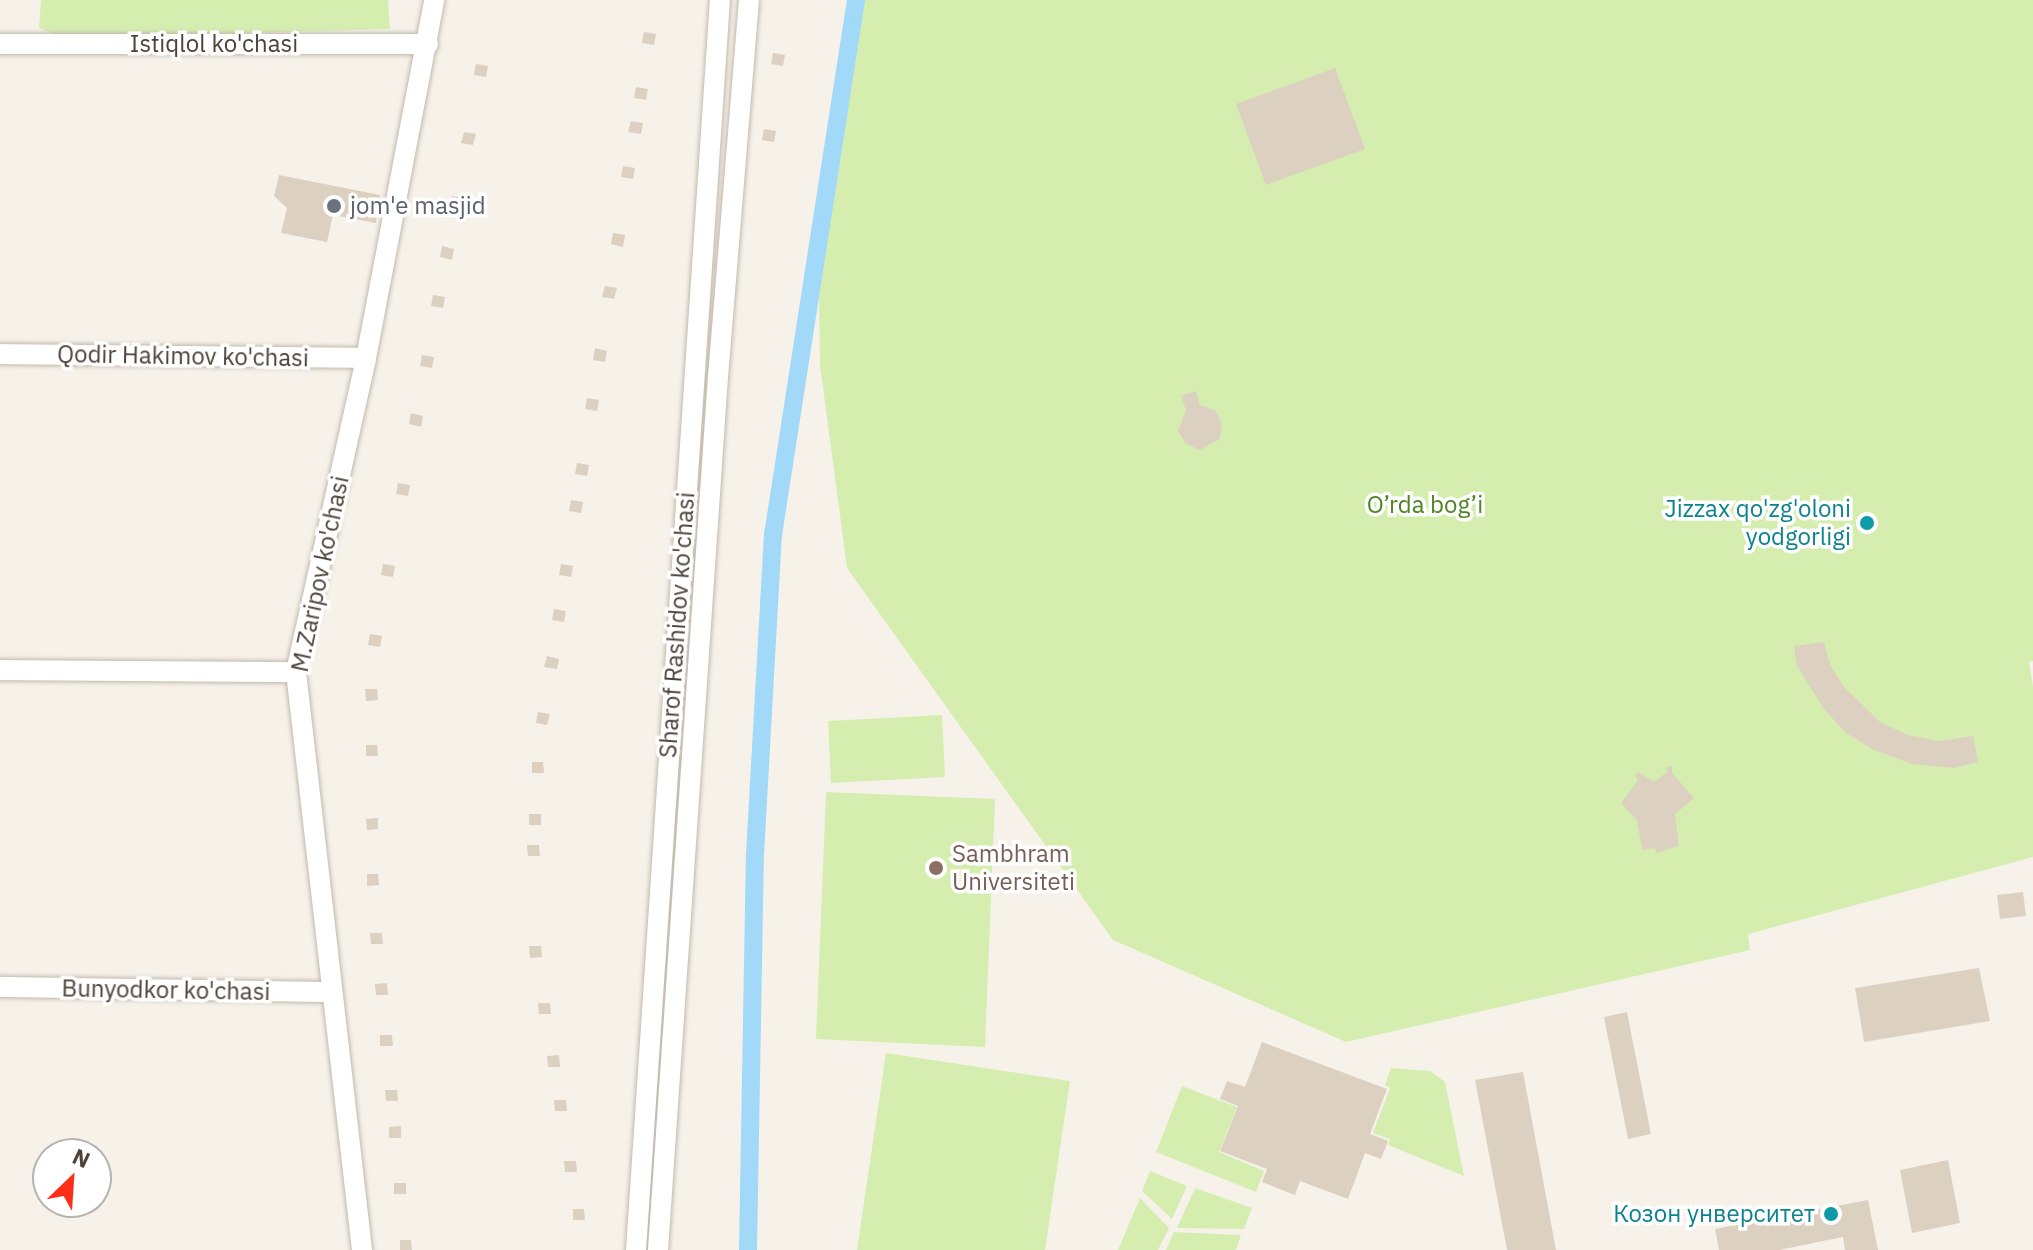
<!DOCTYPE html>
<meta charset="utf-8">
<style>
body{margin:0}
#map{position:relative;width:2033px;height:1250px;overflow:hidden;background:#f6f2ea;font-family:"IBM Plex Sans",sans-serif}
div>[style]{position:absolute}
.green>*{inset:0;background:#d5eeb0}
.canal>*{height:18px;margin:-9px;padding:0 9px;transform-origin:9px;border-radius:9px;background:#a2d9f8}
.building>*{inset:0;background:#dcd0c1}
.roads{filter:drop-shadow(0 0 2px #c3b9ab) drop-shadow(0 0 2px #c3b9ab)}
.minor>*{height:20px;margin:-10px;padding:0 10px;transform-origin:10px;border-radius:10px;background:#fff}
.dots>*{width:22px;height:22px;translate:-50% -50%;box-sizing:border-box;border:4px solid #fff;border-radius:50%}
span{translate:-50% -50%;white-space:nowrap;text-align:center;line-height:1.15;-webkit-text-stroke:7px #fff;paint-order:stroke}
.street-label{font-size:24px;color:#4c4237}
.worship-label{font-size:24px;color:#5b616d}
.left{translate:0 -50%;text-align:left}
.park-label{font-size:24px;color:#4d8423}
.culture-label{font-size:24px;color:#0d838f}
.right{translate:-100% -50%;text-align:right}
.education-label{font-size:24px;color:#785e54}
.north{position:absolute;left:32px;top:1138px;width:80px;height:80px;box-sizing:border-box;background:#fff;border:2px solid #b7b3af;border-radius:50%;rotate:25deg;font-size:22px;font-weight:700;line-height:32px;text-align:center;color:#4c4237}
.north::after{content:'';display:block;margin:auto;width:28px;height:36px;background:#ff2e19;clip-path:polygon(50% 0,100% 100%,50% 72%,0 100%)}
</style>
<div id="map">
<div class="green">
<i style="clip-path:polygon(41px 0,388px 0,390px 29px,64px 38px,39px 28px)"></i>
<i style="clip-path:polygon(861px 0,2033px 0,2033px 661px,2029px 662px,2033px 686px,2033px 857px,1748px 934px,1750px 950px,1346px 1042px,1113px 940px,847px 568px,820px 365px,819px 287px)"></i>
<i style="clip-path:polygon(942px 715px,945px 777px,831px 783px,828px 721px)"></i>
<i style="clip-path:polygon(826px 792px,995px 799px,985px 1047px,816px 1039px)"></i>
<i style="clip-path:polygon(886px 1053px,1070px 1081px,1045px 1250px,857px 1250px)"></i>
<i style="clip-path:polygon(1391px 1068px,1430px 1071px,1445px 1082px,1464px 1176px,1388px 1145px,1390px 1139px,1373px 1133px,1390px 1088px,1385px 1085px)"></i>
<i style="clip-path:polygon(1182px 1086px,1237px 1107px,1219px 1152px,1264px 1171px,1256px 1192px,1156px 1152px)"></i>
<i style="clip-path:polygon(1150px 1171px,1187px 1186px,1172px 1219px,1142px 1191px)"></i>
<i style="clip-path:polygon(1195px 1188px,1252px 1208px,1244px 1229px,1177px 1228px)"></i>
<i style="clip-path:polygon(1140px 1198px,1169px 1228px,1158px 1250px,1118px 1250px)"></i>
<i style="clip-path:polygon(1174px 1232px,1241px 1235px,1236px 1250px,1166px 1250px)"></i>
</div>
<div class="canal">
<i style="left:748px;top:1250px;width:395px;rotate:-89deg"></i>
<i style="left:755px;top:855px;width:321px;rotate:-86.8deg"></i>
<i style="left:773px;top:535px;width:541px;rotate:-81.18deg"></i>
</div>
<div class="building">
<i style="clip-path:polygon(644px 32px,656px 34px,654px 45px,642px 43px)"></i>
<i style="clip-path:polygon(773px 53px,785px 55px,783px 66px,771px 64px)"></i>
<i style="clip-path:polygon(476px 64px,488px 66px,486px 77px,474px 75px)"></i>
<i style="clip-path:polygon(1335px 68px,1365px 149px,1266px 185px,1236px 104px)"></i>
<i style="clip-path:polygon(636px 87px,648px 89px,646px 100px,634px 98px)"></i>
<i style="clip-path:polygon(631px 121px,643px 123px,641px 134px,628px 132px)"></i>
<i style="clip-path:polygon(764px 129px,776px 131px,774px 142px,762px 140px)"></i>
<i style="clip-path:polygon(464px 132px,476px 134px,473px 145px,461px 143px)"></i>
<i style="clip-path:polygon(623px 166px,635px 168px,633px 179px,621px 177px)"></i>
<i style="clip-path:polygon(279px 175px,380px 195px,376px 223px,333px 215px,327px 242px,281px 233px,287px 208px,274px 196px)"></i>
<i style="clip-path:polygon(452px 196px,464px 198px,462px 209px,449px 207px)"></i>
<i style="clip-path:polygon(613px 233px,625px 235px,623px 247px,611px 244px)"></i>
<i style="clip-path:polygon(442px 246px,454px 249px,452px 260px,440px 257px)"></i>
<i style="clip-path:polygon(605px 286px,617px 288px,614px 299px,602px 297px)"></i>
<i style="clip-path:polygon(433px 295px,445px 297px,443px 308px,431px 306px)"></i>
<i style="clip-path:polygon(595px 348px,607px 351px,605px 362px,593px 360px)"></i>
<i style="clip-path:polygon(422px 355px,434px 357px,432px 368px,420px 366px)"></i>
<i style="clip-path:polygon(1196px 391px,1200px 405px,1215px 410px,1222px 423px,1220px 439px,1200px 450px,1186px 444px,1178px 431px,1186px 410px,1181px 396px)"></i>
<i style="clip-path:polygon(587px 398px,599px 400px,597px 411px,585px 409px)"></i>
<i style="clip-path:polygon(411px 413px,423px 416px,421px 427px,409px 424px)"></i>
<i style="clip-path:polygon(577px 463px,589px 465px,587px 476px,575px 474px)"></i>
<i style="clip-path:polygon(398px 483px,410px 485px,408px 496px,396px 494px)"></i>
<i style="clip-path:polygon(571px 500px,583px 502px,581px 513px,569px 511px)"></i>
<i style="clip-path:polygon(383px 564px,395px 566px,393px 577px,381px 575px)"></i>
<i style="clip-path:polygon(561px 564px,573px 566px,571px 577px,559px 575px)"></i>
<i style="clip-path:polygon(554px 609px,566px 611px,564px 622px,552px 620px)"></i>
<i style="clip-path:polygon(370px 634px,382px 636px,380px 647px,368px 645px)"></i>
<i style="clip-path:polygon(1824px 642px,1830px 664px,1844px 687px,1880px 722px,1908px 735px,1939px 741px,1973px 736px,1978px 762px,1954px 768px,1912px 764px,1872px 749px,1846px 733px,1824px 709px,1797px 666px,1794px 646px)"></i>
<i style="clip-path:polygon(547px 656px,559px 659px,557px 669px,544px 667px)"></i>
<i style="clip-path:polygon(365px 689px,377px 689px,378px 700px,366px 701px)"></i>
<i style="clip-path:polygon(538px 712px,550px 714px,547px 725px,536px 723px)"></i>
<i style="clip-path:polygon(366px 745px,377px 745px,378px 756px,366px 756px)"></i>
<i style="clip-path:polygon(532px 762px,543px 762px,544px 773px,532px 773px)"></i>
<i style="clip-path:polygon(1667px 766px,1672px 766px,1672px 773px,1694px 798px,1675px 814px,1679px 846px,1656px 853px,1655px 848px,1642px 850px,1637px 820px,1621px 803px,1638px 780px,1635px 775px,1638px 772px,1654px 782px,1667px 772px)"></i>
<i style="clip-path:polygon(529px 814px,541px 814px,541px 825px,529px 825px)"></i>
<i style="clip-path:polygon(378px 818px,378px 829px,367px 830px,366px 819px)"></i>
<i style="clip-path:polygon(527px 845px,539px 845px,540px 856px,528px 856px)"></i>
<i style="clip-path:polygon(367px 874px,378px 874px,379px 885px,367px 886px)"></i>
<i style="clip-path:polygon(2023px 892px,2026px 916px,2000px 919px,1997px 895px)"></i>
<i style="clip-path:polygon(370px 933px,382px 933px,383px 944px,371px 944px)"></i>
<i style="clip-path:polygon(529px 946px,541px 946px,542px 957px,530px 958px)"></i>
<i style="clip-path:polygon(1979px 968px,1990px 1021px,1864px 1042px,1855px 988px)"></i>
<i style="clip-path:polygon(387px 983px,388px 995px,376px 995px,375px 984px)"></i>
<i style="clip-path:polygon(538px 1003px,550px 1003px,551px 1014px,539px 1014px)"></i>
<i style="clip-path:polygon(1627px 1012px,1651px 1134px,1628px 1139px,1604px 1017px)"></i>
<i style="clip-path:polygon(380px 1035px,392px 1035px,393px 1046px,380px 1046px)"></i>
<i style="clip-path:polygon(1262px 1042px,1387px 1089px,1370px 1134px,1388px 1141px,1381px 1159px,1365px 1153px,1348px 1199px,1300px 1181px,1295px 1195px,1262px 1182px,1267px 1169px,1220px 1151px,1238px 1106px,1220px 1099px,1227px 1081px,1245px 1087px)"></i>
<i style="clip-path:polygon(559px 1055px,560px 1067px,548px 1067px,547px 1056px)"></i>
<i style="clip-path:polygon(1523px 1072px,1556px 1250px,1507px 1250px,1475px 1080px)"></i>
<i style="clip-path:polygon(385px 1090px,397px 1090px,398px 1101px,386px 1101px)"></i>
<i style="clip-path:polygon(554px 1100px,566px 1100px,567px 1111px,555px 1111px)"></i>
<i style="clip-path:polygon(401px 1126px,401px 1138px,389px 1138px,389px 1127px)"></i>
<i style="clip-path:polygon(1948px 1160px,1960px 1223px,1912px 1233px,1900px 1170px)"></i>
<i style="clip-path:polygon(564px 1161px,576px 1161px,577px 1172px,565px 1172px)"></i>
<i style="clip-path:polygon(394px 1183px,406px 1183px,406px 1194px,394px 1194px)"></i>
<i style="clip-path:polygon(1868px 1200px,1878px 1250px,1845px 1250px,1843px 1237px,1779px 1250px,1719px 1250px,1715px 1229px)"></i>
<i style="clip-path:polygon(573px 1209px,584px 1209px,585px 1220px,573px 1220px)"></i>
<i style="clip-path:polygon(400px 1240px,411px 1240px,412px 1250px,400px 1250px)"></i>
</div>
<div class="roads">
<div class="minor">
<i style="left:0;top:44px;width:428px"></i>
<i style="left:0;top:354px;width:366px;rotate:0.6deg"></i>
<i style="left:0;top:670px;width:296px;rotate:0.4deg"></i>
<i style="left:0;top:987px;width:331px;rotate:0.9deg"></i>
<i style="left:362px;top:1250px;width:582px;rotate:-96.51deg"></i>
<i style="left:296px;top:672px;width:322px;rotate:-77.4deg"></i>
<i style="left:366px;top:358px;width:364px;rotate:-79.2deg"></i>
<i style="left:636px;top:1250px;width:1253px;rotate:-86.16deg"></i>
<i style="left:658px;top:1250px;width:875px;rotate:-86.07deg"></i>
<i style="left:718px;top:377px;width:378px;rotate:-85.3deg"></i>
</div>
</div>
<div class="dots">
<i style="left:334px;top:206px;background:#6b7280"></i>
<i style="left:1867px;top:523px;background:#0f9aa8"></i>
<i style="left:936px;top:868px;background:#8d6e63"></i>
<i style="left:1831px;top:1214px;background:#0f9aa8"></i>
</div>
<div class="street-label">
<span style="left:214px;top:44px">Istiqlol ko'chasi</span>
<span style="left:183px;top:356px;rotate:1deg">Qodir Hakimov ko'chasi</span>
<span style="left:320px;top:574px;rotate:-78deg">M.Zaripov ko'chasi</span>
<span style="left:677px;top:625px;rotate:-86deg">Sharof Rashidov ko'chasi</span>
<span style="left:166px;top:990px;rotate:1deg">Bunyodkor ko'chasi</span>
</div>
<div class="worship-label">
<span class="left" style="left:350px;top:206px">jom'e masjid</span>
</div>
<div class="park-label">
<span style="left:1425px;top:505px">O’rda bog’i</span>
</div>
<div class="culture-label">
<span class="right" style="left:1851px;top:523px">Jizzax qo'zg'oloni<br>yodgorligi</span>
<span class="right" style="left:1815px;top:1214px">Козон унверситет</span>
</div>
<div class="education-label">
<span class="left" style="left:952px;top:868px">Sambhram<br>Universiteti</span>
</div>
<div class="north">N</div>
</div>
